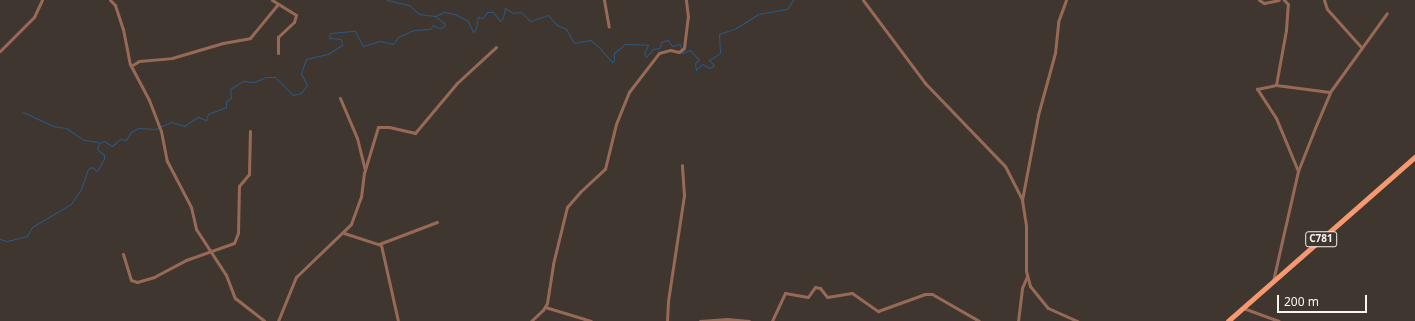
<!DOCTYPE html>
<style>
body{margin:0}
#map{position:relative;width:1415px;height:321px;overflow:hidden;background:#3e362f;font-family:"Noto Sans",sans-serif}
div>[style]{position:absolute}
.stream>*{height:1px;margin:-0.5px;padding:0 0.5px;transform-origin:0.5px;border-radius:0.5px;background:#2c5884}
.street>*{height:3px;margin:-1.5px;padding:0 1.5px;transform-origin:1.5px;border-radius:1.5px;background:#986a56}
.primary>*{height:5px;margin:-2.5px;padding:0 2.5px;transform-origin:2.5px;border-radius:2.5px;background:#f69870}
span{translate:-50% -50%;white-space:nowrap;text-align:center;line-height:1.15;-webkit-text-stroke:3px #3e362f;paint-order:stroke}
.shield-label span{padding:1px 3px;background:#3e362f;border:1px solid;border-radius:3px;-webkit-text-stroke-width:0}
.shield-label{font-size:10px;color:#f8f4ef;font-weight:700}
.scale{position:absolute;left:1277px;top:295px;width:90px;height:18px;box-sizing:border-box;border:2px solid #f8f4ef;border-top:0;padding-left:5px;font-size:12px;line-height:14px;white-space:nowrap;color:#f8f4ef;-webkit-text-stroke:3px #3e362f;paint-order:stroke}
</style>
<div id="map">
<div class="stream">
<i style="left:387px;top:0;width:23px;rotate:13deg"></i>
<i style="left:409px;top:5px;width:13px;rotate:42deg"></i>
<i style="left:419px;top:14px;width:16px;rotate:7deg"></i>
<i style="left:435px;top:16px;width:10px;rotate:-24deg"></i>
<i style="left:444px;top:12px;width:11px;rotate:10deg"></i>
<i style="left:455px;top:14px;width:15px;rotate:28deg"></i>
<i style="left:468px;top:21px;width:12px;rotate:66deg"></i>
<i style="left:473px;top:32px;width:4px;rotate:-45deg"></i>
<i style="left:476px;top:29px;width:12px;rotate:-81deg"></i>
<i style="left:478px;top:17px;width:5px;rotate:11deg"></i>
<i style="left:483px;top:18px;width:7px;rotate:-56deg"></i>
<i style="left:487px;top:12px;width:6px"></i>
<i style="left:493px;top:12px;width:11px;rotate:52deg"></i>
<i style="left:500px;top:21px;width:4px;rotate:-45deg"></i>
<i style="left:503px;top:18px;width:10px;rotate:-79deg"></i>
<i style="left:505px;top:8px;width:9px;rotate:32deg"></i>
<i style="left:513px;top:13px;width:8px;rotate:-7deg"></i>
<i style="left:521px;top:12px;width:13px;rotate:45deg"></i>
<i style="left:530px;top:21px;width:19px;rotate:-18deg"></i>
<i style="left:548px;top:15px;width:13px;rotate:48deg"></i>
<i style="left:557px;top:25px;width:10px;rotate:24deg"></i>
<i style="left:566px;top:29px;width:16px;rotate:60deg"></i>
<i style="left:574px;top:43px;width:16px;rotate:-11deg"></i>
<i style="left:590px;top:40px;width:11px;rotate:38deg"></i>
<i style="left:599px;top:47px;width:20px;rotate:49deg"></i>
<i style="left:612px;top:62px;width:3px;rotate:-45deg"></i>
<i style="left:614px;top:60px;width:7px;rotate:-90deg"></i>
<i style="left:614px;top:53px;width:14px;rotate:-39deg"></i>
<i style="left:625px;top:44px;width:23px;rotate:2deg"></i>
<i style="left:648px;top:45px;width:10px;rotate:114deg"></i>
<i style="left:644px;top:54px;width:4px;rotate:56deg"></i>
<i style="left:646px;top:57px;width:11px;rotate:-49deg"></i>
<i style="left:653px;top:49px;width:7px;rotate:-8deg"></i>
<i style="left:660px;top:48px;width:6px;rotate:-81deg"></i>
<i style="left:661px;top:42px;width:7px;rotate:-16deg"></i>
<i style="left:668px;top:40px;width:7px;rotate:56deg"></i>
<i style="left:672px;top:46px;width:8px;rotate:-14deg"></i>
<i style="left:680px;top:44px;width:9px;rotate:77deg"></i>
<i style="left:682px;top:53px;width:9px;rotate:-21deg"></i>
<i style="left:690px;top:50px;width:13px;rotate:48deg"></i>
<i style="left:699px;top:60px;width:5px;rotate:143deg"></i>
<i style="left:695px;top:63px;width:7px;rotate:82deg"></i>
<i style="left:696px;top:70px;width:8px;rotate:-45deg"></i>
<i style="left:702px;top:64px;width:9px;rotate:27deg"></i>
<i style="left:710px;top:68px;width:5px;rotate:-37deg"></i>
<i style="left:714px;top:65px;width:7px;rotate:-135deg"></i>
<i style="left:709px;top:60px;width:13px;rotate:-32deg"></i>
<i style="left:720px;top:53px;width:19px;rotate:-93deg"></i>
<i style="left:719px;top:34px;width:18px;rotate:-19deg"></i>
<i style="left:736px;top:28px;width:26px;rotate:-32deg"></i>
<i style="left:758px;top:14px;width:29px;rotate:-10deg"></i>
<i style="left:787px;top:9px;width:11px;rotate:-56deg"></i>
<i style="left:23px;top:112px;width:33px;rotate:25deg"></i>
<i style="left:53px;top:126px;width:13px;rotate:9deg"></i>
<i style="left:66px;top:128px;width:22px;rotate:34deg"></i>
<i style="left:84px;top:140px;width:14px;rotate:8deg"></i>
<i style="left:0;top:239px;width:7px;rotate:16deg"></i>
<i style="left:7px;top:241px;width:21px;rotate:-14deg"></i>
<i style="left:27px;top:236px;width:10px;rotate:-61deg"></i>
<i style="left:32px;top:227px;width:45px;rotate:-30.5deg"></i>
<i style="left:71px;top:204px;width:18px;rotate:-56deg"></i>
<i style="left:81px;top:189px;width:21px;rotate:-71deg"></i>
<i style="left:88px;top:169px;width:4px;rotate:-27deg"></i>
<i style="left:92px;top:167px;width:6px;rotate:39deg"></i>
<i style="left:97px;top:171px;width:14px;rotate:-60deg"></i>
<i style="left:104px;top:159px;width:4px;rotate:-90deg"></i>
<i style="left:104px;top:155px;width:9px;rotate:-139deg"></i>
<i style="left:97px;top:149px;width:6px;rotate:-72deg"></i>
<i style="left:99px;top:143px;width:5px;rotate:-22deg"></i>
<i style="left:104px;top:141px;width:9px;rotate:32deg"></i>
<i style="left:112px;top:146px;width:11px;rotate:-41deg"></i>
<i style="left:120px;top:139px;width:6px;rotate:9deg"></i>
<i style="left:126px;top:140px;width:9px;rotate:-58deg"></i>
<i style="left:131px;top:132px;width:8px;rotate:-30deg"></i>
<i style="left:138px;top:128px;width:17px;rotate:3deg"></i>
<i style="left:155px;top:129px;width:17px;rotate:-24deg"></i>
<i style="left:171px;top:122px;width:14px;rotate:17deg"></i>
<i style="left:184px;top:126px;width:17px;rotate:-33deg"></i>
<i style="left:198px;top:117px;width:9px;rotate:21deg"></i>
<i style="left:206px;top:120px;width:6px;rotate:-72deg"></i>
<i style="left:208px;top:114px;width:19px;rotate:-21deg"></i>
<i style="left:226px;top:107px;width:5px;rotate:-90deg"></i>
<i style="left:226px;top:102px;width:6px;rotate:-39deg"></i>
<i style="left:231px;top:98px;width:9px;rotate:-96deg"></i>
<i style="left:230px;top:89px;width:15px;rotate:-32deg"></i>
<i style="left:243px;top:81px;width:11px;rotate:5deg"></i>
<i style="left:254px;top:82px;width:13px;rotate:-23deg"></i>
<i style="left:266px;top:77px;width:9px"></i>
<i style="left:275px;top:77px;width:25px;rotate:45deg"></i>
<i style="left:293px;top:95px;width:8px;rotate:-14deg"></i>
<i style="left:301px;top:93px;width:10px;rotate:-53deg"></i>
<i style="left:307px;top:85px;width:13px;rotate:-117deg"></i>
<i style="left:301px;top:73px;width:15px;rotate:-70deg"></i>
<i style="left:306px;top:59px;width:23px;rotate:-13deg"></i>
<i style="left:328px;top:54px;width:17px;rotate:-33deg"></i>
<i style="left:342px;top:45px;width:6px;rotate:-99deg"></i>
<i style="left:341px;top:39px;width:12px;rotate:-175deg"></i>
<i style="left:329px;top:38px;width:5px;rotate:-79deg"></i>
<i style="left:330px;top:33px;width:25px;rotate:-5deg"></i>
<i style="left:355px;top:31px;width:17px;rotate:62deg"></i>
<i style="left:363px;top:46px;width:18px;rotate:-16deg"></i>
<i style="left:380px;top:41px;width:13px;rotate:13deg"></i>
<i style="left:393px;top:44px;width:9px;rotate:-54deg"></i>
<i style="left:398px;top:37px;width:17px;rotate:-24deg"></i>
<i style="left:414px;top:30px;width:16px;rotate:-4deg"></i>
<i style="left:430px;top:29px;width:5px;rotate:-53deg"></i>
<i style="left:433px;top:25px;width:7px;rotate:27deg"></i>
<i style="left:439px;top:28px;width:5px;rotate:-11deg"></i>
<i style="left:444px;top:27px;width:3px;rotate:-72deg"></i>
<i style="left:445px;top:24px;width:13px;rotate:-141deg"></i>
</div>
<div class="street">
<i style="left:110px;top:0;width:7px;rotate:45deg"></i>
<i style="left:115px;top:5px;width:25px;rotate:72deg"></i>
<i style="left:123px;top:29px;width:36px;rotate:79deg"></i>
<i style="left:130px;top:64px;width:41px;rotate:62.2deg"></i>
<i style="left:149px;top:100px;width:33px;rotate:69deg"></i>
<i style="left:161px;top:131px;width:31px;rotate:79deg"></i>
<i style="left:167px;top:161px;width:52px;rotate:62.4deg"></i>
<i style="left:191px;top:207px;width:23px;rotate:77deg"></i>
<i style="left:196px;top:229px;width:55px;rotate:56.9deg"></i>
<i style="left:226px;top:275px;width:25px;rotate:69deg"></i>
<i style="left:235px;top:298px;width:37px;rotate:38deg"></i>
<i style="left:272px;top:0;width:28px;rotate:32deg"></i>
<i style="left:296px;top:15px;width:7px;rotate:106deg"></i>
<i style="left:294px;top:22px;width:22px;rotate:137deg"></i>
<i style="left:278px;top:37px;width:16px;rotate:90deg"></i>
<i style="left:604px;top:0;width:27px;rotate:80deg"></i>
<i style="left:863px;top:0;width:104px;rotate:53.2deg"></i>
<i style="left:925px;top:83px;width:115px;rotate:46.1deg"></i>
<i style="left:1005px;top:166px;width:38px;rotate:63deg"></i>
<i style="left:1022px;top:200px;width:26px;rotate:81deg"></i>
<i style="left:1026px;top:226px;width:45px;rotate:90deg"></i>
<i style="left:1026px;top:271px;width:16px;rotate:75deg"></i>
<i style="left:1030px;top:286px;width:28px;rotate:51deg"></i>
<i style="left:1048px;top:308px;width:32px;rotate:24deg"></i>
<i style="left:1259px;top:0;width:6px;rotate:31deg"></i>
<i style="left:1264px;top:3px;width:15px;rotate:-11deg"></i>
<i style="left:1324px;top:0;width:9px;rotate:72deg"></i>
<i style="left:1327px;top:9px;width:52px;rotate:48.1deg"></i>
<i style="left:0;top:51px;width:48px;rotate:-45deg"></i>
<i style="left:34px;top:17px;width:19px;rotate:-65deg"></i>
<i style="left:131px;top:66px;width:9px;rotate:-32deg"></i>
<i style="left:139px;top:61px;width:33px;rotate:-5deg"></i>
<i style="left:172px;top:58px;width:53px;rotate:-16.4deg"></i>
<i style="left:223px;top:43px;width:27px;rotate:-10deg"></i>
<i style="left:250px;top:38px;width:44px;rotate:-50.5deg"></i>
<i style="left:1276px;top:85px;width:56px;rotate:-79.7deg"></i>
<i style="left:1286px;top:30px;width:26px;rotate:-86deg"></i>
<i style="left:1288px;top:4px;width:6px;rotate:-135deg"></i>
<i style="left:340px;top:98px;width:43px;rotate:67deg"></i>
<i style="left:357px;top:138px;width:32px;rotate:76deg"></i>
<i style="left:1298px;top:171px;width:57px;rotate:-112.5deg"></i>
<i style="left:1276px;top:118px;width:35px;rotate:-123deg"></i>
<i style="left:1257px;top:89px;width:19px;rotate:-12deg"></i>
<i style="left:1276px;top:85px;width:54px;rotate:7.4deg"></i>
<i style="left:1022px;top:200px;width:86px;rotate:-79.3deg"></i>
<i style="left:1038px;top:115px;width:64px;rotate:-74.7deg"></i>
<i style="left:1055px;top:53px;width:31px;rotate:-84deg"></i>
<i style="left:1058px;top:22px;width:23px;rotate:-70deg"></i>
<i style="left:344px;top:233px;width:39px;rotate:18deg"></i>
<i style="left:381px;top:245px;width:78px;rotate:77.4deg"></i>
<i style="left:379px;top:244px;width:62px;rotate:-20.8deg"></i>
<i style="left:123px;top:254px;width:27px;rotate:73deg"></i>
<i style="left:131px;top:280px;width:6px;rotate:18deg"></i>
<i style="left:137px;top:282px;width:18px;rotate:-16deg"></i>
<i style="left:154px;top:277px;width:36px;rotate:-28deg"></i>
<i style="left:186px;top:260px;width:51px;rotate:-19.5deg"></i>
<i style="left:234px;top:243px;width:11px;rotate:-68deg"></i>
<i style="left:238px;top:233px;width:47px;rotate:-88.8deg"></i>
<i style="left:239px;top:186px;width:16px;rotate:-50deg"></i>
<i style="left:249px;top:174px;width:43px;rotate:-88.7deg"></i>
<i style="left:1273px;top:281px;width:113px;rotate:-77.2deg"></i>
<i style="left:1298px;top:171px;width:46px;rotate:-68.4deg"></i>
<i style="left:1315px;top:128px;width:39px;rotate:-67deg"></i>
<i style="left:1330px;top:92px;width:97px;rotate:-54.2deg"></i>
<i style="left:545px;top:307px;width:48px;rotate:16.9deg"></i>
<i style="left:1243px;top:308px;width:38px;rotate:20deg"></i>
<i style="left:278px;top:321px;width:48px;rotate:-67.8deg"></i>
<i style="left:296px;top:277px;width:76px;rotate:-43.9deg"></i>
<i style="left:351px;top:224px;width:29px;rotate:-70deg"></i>
<i style="left:361px;top:197px;width:24px;rotate:-83deg"></i>
<i style="left:364px;top:173px;width:48px;rotate:-73.1deg"></i>
<i style="left:378px;top:127px;width:11px"></i>
<i style="left:389px;top:127px;width:27px;rotate:13deg"></i>
<i style="left:415px;top:133px;width:65px;rotate:-50deg"></i>
<i style="left:457px;top:83px;width:53px;rotate:-42.7deg"></i>
<i style="left:531px;top:321px;width:16px;rotate:-43deg"></i>
<i style="left:543px;top:310px;width:8px;rotate:-60deg"></i>
<i style="left:547px;top:303px;width:39px;rotate:-81deg"></i>
<i style="left:553px;top:264px;width:59px;rotate:-76.2deg"></i>
<i style="left:567px;top:207px;width:20px;rotate:-49deg"></i>
<i style="left:580px;top:192px;width:34px;rotate:-43deg"></i>
<i style="left:605px;top:169px;width:46px;rotate:-76.3deg"></i>
<i style="left:616px;top:124px;width:35px;rotate:-68deg"></i>
<i style="left:629px;top:92px;width:49px;rotate:-52.4deg"></i>
<i style="left:659px;top:53px;width:11px;rotate:-15deg"></i>
<i style="left:670px;top:50px;width:9px;rotate:13deg"></i>
<i style="left:679px;top:52px;width:6px;rotate:-39deg"></i>
<i style="left:684px;top:48px;width:31px;rotate:-83deg"></i>
<i style="left:688px;top:17px;width:17px;rotate:-97deg"></i>
<i style="left:667px;top:321px;width:20px;rotate:-87deg"></i>
<i style="left:668px;top:301px;width:107px;rotate:-81.4deg"></i>
<i style="left:684px;top:195px;width:30px;rotate:-94deg"></i>
<i style="left:700px;top:321px;width:27px;rotate:-4deg"></i>
<i style="left:727px;top:319px;width:22px;rotate:5deg"></i>
<i style="left:772px;top:321px;width:31px;rotate:-65deg"></i>
<i style="left:785px;top:293px;width:23px;rotate:10deg"></i>
<i style="left:808px;top:297px;width:12px;rotate:-55deg"></i>
<i style="left:815px;top:287px;width:5px;rotate:11deg"></i>
<i style="left:820px;top:288px;width:11px;rotate:52deg"></i>
<i style="left:827px;top:297px;width:25px;rotate:-9deg"></i>
<i style="left:852px;top:293px;width:32px;rotate:35deg"></i>
<i style="left:878px;top:311px;width:50px;rotate:-19.9deg"></i>
<i style="left:925px;top:294px;width:7px"></i>
<i style="left:932px;top:294px;width:54px;rotate:29.9deg"></i>
<i style="left:1018px;top:321px;width:33px;rotate:-83deg"></i>
<i style="left:1022px;top:288px;width:13px;rotate:-67deg"></i>
</div>
<div class="primary">
<i style="left:1228px;top:321px;width:249px;rotate:-41.3deg"></i>
</div>
<div class="shield-label">
<span style="left:1321px;top:239px">C781</span>
</div>
<div class="scale">200 m</div>
</div>
